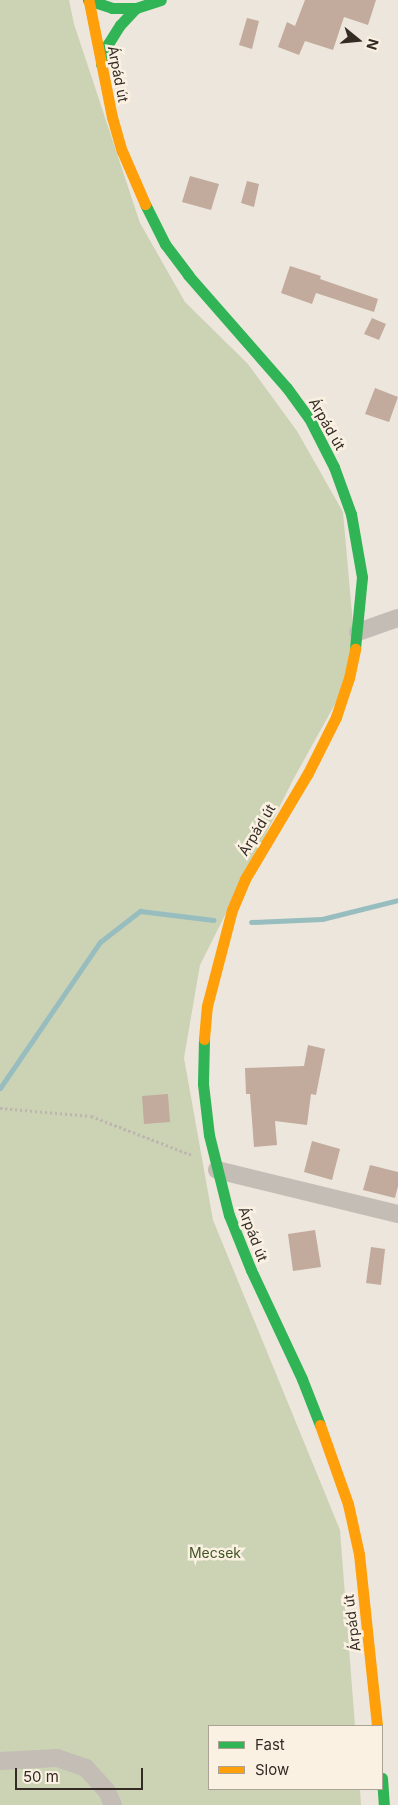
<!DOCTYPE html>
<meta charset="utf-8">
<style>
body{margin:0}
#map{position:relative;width:398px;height:1805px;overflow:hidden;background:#ede6dc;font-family:Inter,sans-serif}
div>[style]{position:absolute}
.green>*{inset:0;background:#ccd3b5}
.stream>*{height:5px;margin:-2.5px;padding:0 2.5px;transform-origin:2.5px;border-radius:2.5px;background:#97bdbf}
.building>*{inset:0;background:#c2aa9c}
.path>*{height:3px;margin-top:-1.5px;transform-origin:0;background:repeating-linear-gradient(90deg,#bdb6ae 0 2.5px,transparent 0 5px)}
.street>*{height:18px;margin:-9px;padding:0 9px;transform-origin:9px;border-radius:9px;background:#c4bdb6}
.fast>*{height:11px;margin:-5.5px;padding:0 5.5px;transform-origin:5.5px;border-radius:5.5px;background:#30b455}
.slow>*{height:11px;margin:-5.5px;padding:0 5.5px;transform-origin:5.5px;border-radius:5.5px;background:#ff9f0a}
span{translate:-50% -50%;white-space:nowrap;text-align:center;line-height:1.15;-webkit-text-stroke:5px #faf1e2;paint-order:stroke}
.street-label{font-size:14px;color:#352b25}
.park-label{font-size:14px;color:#425526}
.legend{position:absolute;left:208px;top:1725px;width:175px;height:65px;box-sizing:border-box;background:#faf1e2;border:1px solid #aba296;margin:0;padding:6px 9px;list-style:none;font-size:15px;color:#352b25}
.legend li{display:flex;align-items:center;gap:10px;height:25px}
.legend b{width:25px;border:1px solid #aba296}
.north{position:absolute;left:333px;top:15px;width:50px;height:50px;-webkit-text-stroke:4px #faf1e2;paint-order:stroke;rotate:107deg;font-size:14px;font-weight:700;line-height:20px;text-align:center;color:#352b25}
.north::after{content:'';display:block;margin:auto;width:18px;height:22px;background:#352b25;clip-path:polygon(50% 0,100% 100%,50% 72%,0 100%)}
.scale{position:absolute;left:15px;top:1768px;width:128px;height:22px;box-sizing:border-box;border:2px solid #352b25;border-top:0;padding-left:6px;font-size:15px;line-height:18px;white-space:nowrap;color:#352b25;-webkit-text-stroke:4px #faf1e2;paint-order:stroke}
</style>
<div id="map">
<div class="green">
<i style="clip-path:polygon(0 0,69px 0,74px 24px,140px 223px,185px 302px,248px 364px,297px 431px,343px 512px,354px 636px,340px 695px,294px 778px,200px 965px,184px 1058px,213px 1220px,340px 1530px,355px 1726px,209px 1726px,209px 1789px,360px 1789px,361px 1805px,0 1805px)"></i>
</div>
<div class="stream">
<i style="left:251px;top:922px;width:71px;rotate:-2.4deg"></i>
<i style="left:322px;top:919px;width:78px;rotate:-14deg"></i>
<i style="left:0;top:1088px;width:177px;rotate:-55.6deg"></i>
<i style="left:100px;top:942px;width:51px;rotate:-37.8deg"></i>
<i style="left:140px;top:911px;width:74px;rotate:7deg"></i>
</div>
<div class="building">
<i style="clip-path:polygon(305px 0,376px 0,368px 25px,344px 17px,333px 50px,305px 41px,299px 55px,278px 47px,287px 22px,295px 26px)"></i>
<i style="clip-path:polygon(247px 18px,259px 21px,252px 49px,239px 45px)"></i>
<i style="clip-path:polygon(190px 176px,219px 184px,211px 210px,182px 202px)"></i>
<i style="clip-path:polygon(247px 181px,259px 184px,254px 207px,241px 203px)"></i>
<i style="clip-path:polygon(290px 266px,321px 276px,320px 279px,378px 299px,374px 312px,316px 293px,312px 304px,281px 293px)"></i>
<i style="clip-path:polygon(372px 318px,386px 324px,379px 340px,364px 334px)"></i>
<i style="clip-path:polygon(375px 388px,398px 397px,389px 422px,365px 414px)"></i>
<i style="clip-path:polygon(308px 1045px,325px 1049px,316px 1095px,311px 1094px,307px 1125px,275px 1121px,277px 1145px,254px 1147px,250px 1094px,246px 1094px,245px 1068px,304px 1066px)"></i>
<i style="clip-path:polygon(168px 1094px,170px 1122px,144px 1124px,142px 1096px)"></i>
<i style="clip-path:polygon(312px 1141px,340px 1149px,332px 1180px,304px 1172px)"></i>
<i style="clip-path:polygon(370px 1165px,398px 1172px,398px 1186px,395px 1198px,363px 1190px)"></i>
<i style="clip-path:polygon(315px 1230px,321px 1267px,293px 1271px,288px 1234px)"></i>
<i style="clip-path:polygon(371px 1247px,385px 1249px,381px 1285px,366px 1283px)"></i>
</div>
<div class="path">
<i style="left:0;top:1108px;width:91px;rotate:5deg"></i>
<i style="left:91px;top:1116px;width:105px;rotate:21.2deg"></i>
<i style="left:189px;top:1154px;width:5px"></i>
</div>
<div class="street">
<i style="left:358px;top:632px;width:42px;rotate:-19.3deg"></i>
<i style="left:217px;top:1170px;width:186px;rotate:13.7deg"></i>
<i style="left:0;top:1761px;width:57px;rotate:-3deg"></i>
<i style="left:57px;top:1758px;width:31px;rotate:19deg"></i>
<i style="left:86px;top:1768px;width:31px;rotate:48deg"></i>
<i style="left:107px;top:1791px;width:15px;rotate:67deg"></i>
</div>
<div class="fast">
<i style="left:88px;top:0;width:25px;rotate:18deg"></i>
<i style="left:112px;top:8px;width:24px"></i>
<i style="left:136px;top:8px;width:26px;rotate:-18deg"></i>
<i style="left:101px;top:64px;width:21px;rotate:-71deg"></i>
<i style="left:108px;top:44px;width:22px;rotate:-58deg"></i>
<i style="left:120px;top:25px;width:23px;rotate:-47deg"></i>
<i style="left:145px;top:204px;width:45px;rotate:63.4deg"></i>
<i style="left:165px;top:244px;width:39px;rotate:53deg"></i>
<i style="left:188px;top:275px;width:150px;rotate:48.8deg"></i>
<i style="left:287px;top:388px;width:37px;rotate:54deg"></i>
<i style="left:309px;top:418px;width:55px;rotate:63deg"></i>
<i style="left:334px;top:467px;width:50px;rotate:70.1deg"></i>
<i style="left:351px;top:514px;width:64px;rotate:80.1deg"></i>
<i style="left:362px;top:577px;width:72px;rotate:95.6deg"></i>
<i style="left:204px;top:1039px;width:45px;rotate:91.3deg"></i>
<i style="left:203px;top:1084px;width:51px;rotate:83.3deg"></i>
<i style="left:209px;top:1135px;width:82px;rotate:76deg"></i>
<i style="left:229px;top:1215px;width:59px;rotate:68.2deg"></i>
<i style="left:251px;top:1270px;width:120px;rotate:64.9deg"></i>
<i style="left:302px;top:1379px;width:49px;rotate:68.6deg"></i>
<i style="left:382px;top:1778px;width:27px;rotate:86deg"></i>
</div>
<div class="slow">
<i style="left:89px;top:2px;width:117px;rotate:78.7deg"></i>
<i style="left:112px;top:117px;width:35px;rotate:74deg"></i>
<i style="left:122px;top:151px;width:58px;rotate:66.5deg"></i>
<i style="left:204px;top:1039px;width:33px;rotate:-85deg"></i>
<i style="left:207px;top:1006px;width:99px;rotate:-75.4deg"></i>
<i style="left:232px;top:910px;width:34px;rotate:-67deg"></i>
<i style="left:245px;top:879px;width:123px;rotate:-59.3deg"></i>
<i style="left:308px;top:773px;width:63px;rotate:-63.4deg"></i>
<i style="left:336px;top:717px;width:41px;rotate:-71.6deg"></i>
<i style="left:349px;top:678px;width:30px;rotate:-78deg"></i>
<i style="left:320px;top:1425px;width:84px;rotate:70.5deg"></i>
<i style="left:348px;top:1504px;width:51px;rotate:77.6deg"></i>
<i style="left:359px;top:1554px;width:173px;rotate:84deg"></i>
</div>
<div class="street-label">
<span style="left:118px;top:74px;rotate:79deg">Árpád út</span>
<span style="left:327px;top:424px;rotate:60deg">Árpád út</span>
<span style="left:257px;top:830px;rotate:-59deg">Árpád út</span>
<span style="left:253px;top:1234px;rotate:69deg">Árpád út</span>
<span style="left:352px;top:1623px;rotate:-97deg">Árpád út</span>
</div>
<div class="park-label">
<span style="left:215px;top:1553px">Mecsek</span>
</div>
<ul class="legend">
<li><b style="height:6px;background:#30b455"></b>Fast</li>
<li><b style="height:6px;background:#ff9f0a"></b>Slow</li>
</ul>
<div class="north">N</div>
<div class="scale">50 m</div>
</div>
